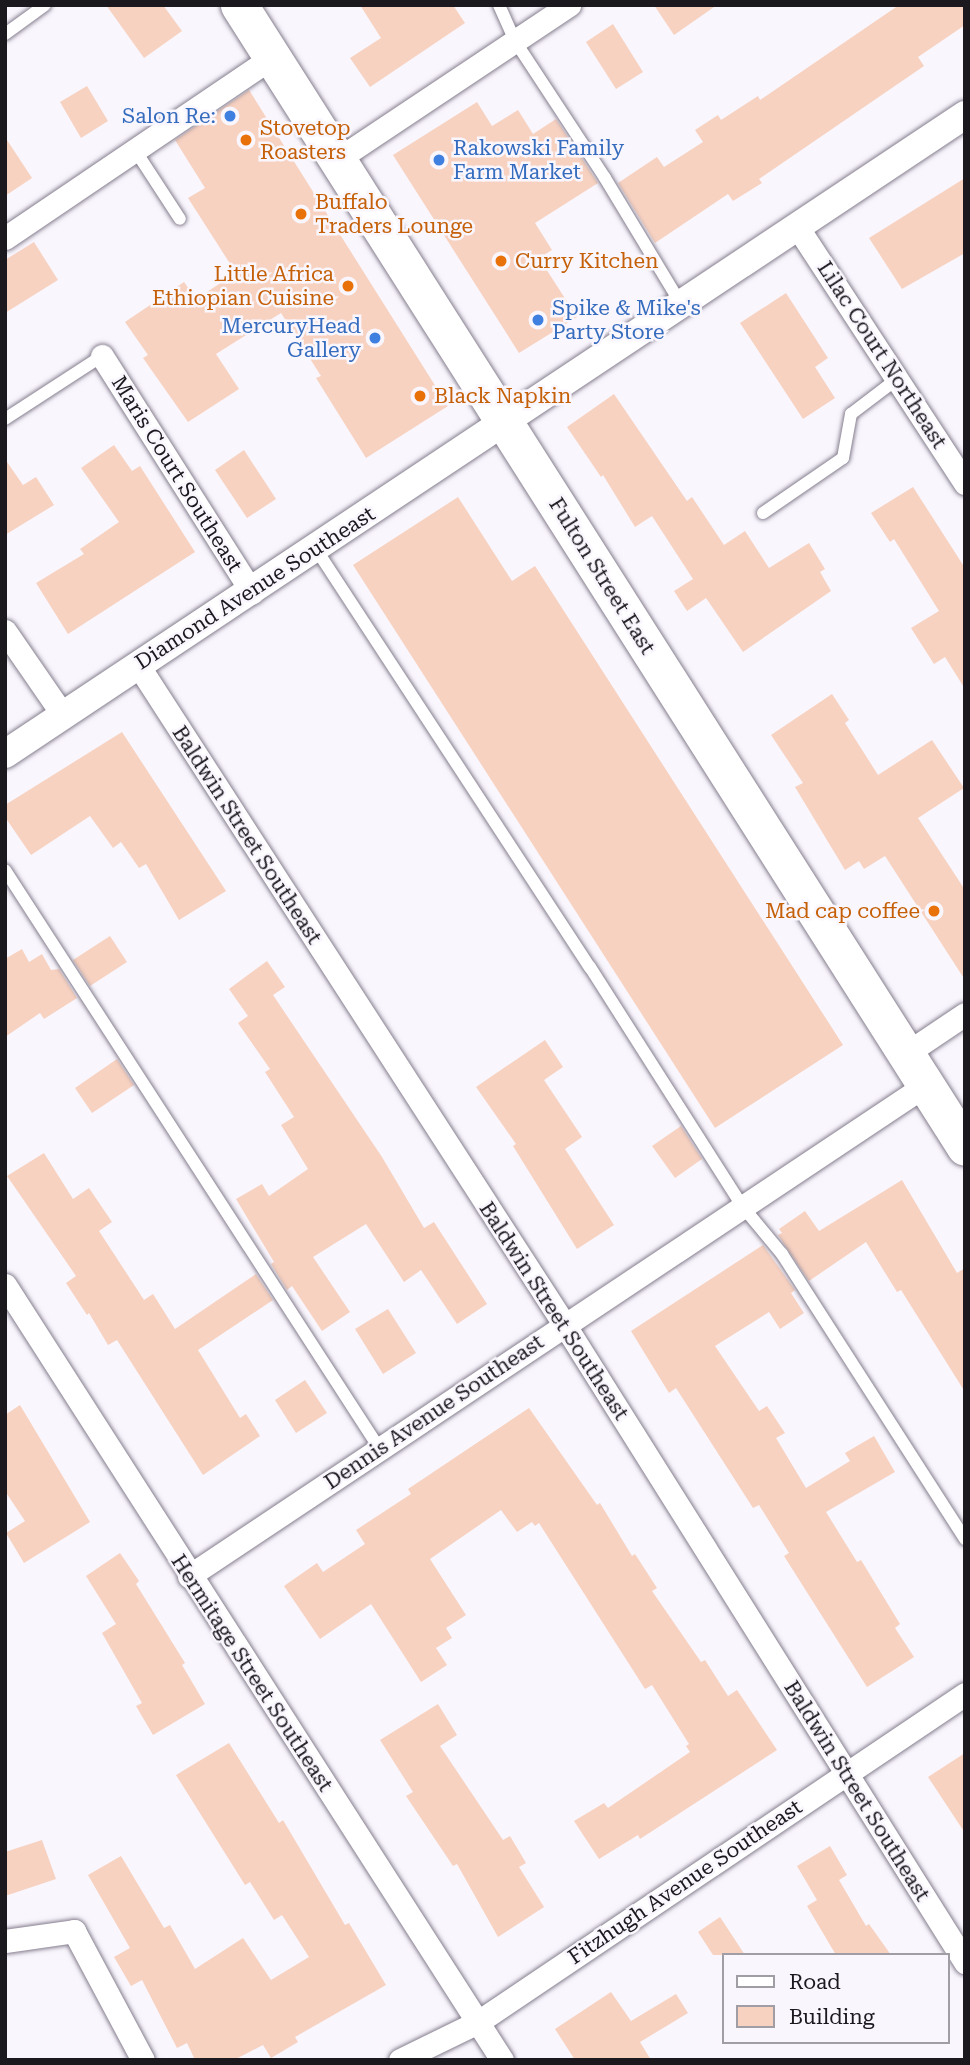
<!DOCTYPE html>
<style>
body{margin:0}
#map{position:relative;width:970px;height:2065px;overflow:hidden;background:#f9f6fd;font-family:"Roboto Serif",serif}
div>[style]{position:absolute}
.building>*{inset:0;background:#f7d2c1}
.roads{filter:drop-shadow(0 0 2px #857e8e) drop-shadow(0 0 2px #857e8e)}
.service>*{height:12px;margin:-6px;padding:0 6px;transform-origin:6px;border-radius:6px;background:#fff}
.minor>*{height:23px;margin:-11.5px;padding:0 11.5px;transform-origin:11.5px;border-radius:11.5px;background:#fff}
.tertiary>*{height:28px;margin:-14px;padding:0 14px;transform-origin:14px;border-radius:14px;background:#fff}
.primary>*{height:37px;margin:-18.5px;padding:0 18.5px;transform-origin:18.5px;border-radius:18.5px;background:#fff}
.dots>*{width:19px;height:19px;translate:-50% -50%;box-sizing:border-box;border:4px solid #f9f6fd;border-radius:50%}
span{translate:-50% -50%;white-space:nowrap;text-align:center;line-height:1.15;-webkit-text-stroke:5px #f9f6fd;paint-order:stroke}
.shop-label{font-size:21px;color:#366cbe}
.right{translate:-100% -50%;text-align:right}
.left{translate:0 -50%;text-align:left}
.food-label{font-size:21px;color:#c56008}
.street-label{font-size:21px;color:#1b181e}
.frame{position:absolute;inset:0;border:7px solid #1b181e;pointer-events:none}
.legend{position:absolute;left:722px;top:1953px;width:228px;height:91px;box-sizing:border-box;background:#f9f6fd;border:2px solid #a09da4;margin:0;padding:9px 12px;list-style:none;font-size:21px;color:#1b181e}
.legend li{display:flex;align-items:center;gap:14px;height:35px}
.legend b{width:35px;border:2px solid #a09da4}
</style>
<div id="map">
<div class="building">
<i style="clip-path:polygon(106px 5px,163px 5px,182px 31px,144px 58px)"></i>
<i style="clip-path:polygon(360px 5px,453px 5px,465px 23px,370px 87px,350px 58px,381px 38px)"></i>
<i style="clip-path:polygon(654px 5px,717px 5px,674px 35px)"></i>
<i style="clip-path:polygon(899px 5px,965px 5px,965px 25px,918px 57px,924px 66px,759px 179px,762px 183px,733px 201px,728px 194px,655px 243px,618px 183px,657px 157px,664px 167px,703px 142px,695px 130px,718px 115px,721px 120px,758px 96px,760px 100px)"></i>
<i style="clip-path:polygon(613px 24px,643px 72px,616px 89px,586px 42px)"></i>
<i style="clip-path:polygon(87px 86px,108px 121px,81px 138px,60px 102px)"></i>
<i style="clip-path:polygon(249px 90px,448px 406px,366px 458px,316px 378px,321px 376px,281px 313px,216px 354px,239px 389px,188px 422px,143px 358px,148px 355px,125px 322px,184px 282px,196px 299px,236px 273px,188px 198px,205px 188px,175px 140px)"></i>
<i style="clip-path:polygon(477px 102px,492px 126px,518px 110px,533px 134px,556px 119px,598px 183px,535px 223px,552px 250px,539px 258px,577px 317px,519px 353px,393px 155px)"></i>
<i style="clip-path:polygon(5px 137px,32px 178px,5px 196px)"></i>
<i style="clip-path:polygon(965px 178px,965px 253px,902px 289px,869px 238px)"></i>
<i style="clip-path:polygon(34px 242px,58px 280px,5px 313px,5px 260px)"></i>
<i style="clip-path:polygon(786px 293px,828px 358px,815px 367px,835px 398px,803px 419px,740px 323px)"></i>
<i style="clip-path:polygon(614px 394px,687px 501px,692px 497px,724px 545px,745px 531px,769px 568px,809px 543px,825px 569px,820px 572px,831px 591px,743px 652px,706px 598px,687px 611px,674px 591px,693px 579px,652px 516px,635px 527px,603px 475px,601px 477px,567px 427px)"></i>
<i style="clip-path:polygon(114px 445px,132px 471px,140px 466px,195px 552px,68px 634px,36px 583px,84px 554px,80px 549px,119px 522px,81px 468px)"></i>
<i style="clip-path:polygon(244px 450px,276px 499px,247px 518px,215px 470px)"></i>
<i style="clip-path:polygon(5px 459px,23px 485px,36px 477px,54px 505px,5px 535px)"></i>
<i style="clip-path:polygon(913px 487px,965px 568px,965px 689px,945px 657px,934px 664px,911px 628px,939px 611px,894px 539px,890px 542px,871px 513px)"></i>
<i style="clip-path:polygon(458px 497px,512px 581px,535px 566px,843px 1045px,715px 1128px,353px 565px)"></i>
<i style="clip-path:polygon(832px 694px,849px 720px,845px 723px,878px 775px,932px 740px,964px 788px,918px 818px,965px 890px,965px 980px,885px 856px,864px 869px,859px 861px,845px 870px,795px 787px,803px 783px,771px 735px)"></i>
<i style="clip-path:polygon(122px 732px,226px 891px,179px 920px,146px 864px,139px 868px,121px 842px,113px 848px,90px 816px,31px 855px,5px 817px,5px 805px)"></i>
<i style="clip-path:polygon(110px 936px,127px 962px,90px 986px,73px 960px)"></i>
<i style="clip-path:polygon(22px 949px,29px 962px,42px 954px,51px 970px,59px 969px,77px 998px,44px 1019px,40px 1013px,5px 1037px,5px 959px)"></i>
<i style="clip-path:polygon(267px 961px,285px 987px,273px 995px,382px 1157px,424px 1228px,434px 1222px,487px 1304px,457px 1324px,421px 1270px,404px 1282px,366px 1224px,313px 1257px,350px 1312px,322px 1331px,292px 1286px,287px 1290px,271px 1264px,274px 1262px,236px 1199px,262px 1184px,269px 1196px,308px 1169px,281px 1125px,294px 1117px,265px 1072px,270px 1069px,238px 1023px,248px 1016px,229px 989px)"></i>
<i style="clip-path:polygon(545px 1040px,563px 1067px,544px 1080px,582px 1137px,565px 1149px,614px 1225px,577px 1249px,513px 1146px,516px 1144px,476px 1087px)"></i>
<i style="clip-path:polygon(117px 1059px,134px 1085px,92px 1113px,75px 1088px)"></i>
<i style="clip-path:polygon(681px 1126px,702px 1159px,675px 1178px,652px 1146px)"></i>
<i style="clip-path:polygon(44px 1153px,73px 1199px,89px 1188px,112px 1222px,99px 1231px,144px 1300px,153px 1294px,175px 1329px,256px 1274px,273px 1300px,198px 1350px,240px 1418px,246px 1414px,260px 1436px,203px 1475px,117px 1340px,108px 1345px,89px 1313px,87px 1315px,66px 1283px,76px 1276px,7px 1176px)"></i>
<i style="clip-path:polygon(902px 1180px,957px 1273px,965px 1268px,965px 1392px,901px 1290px,897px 1292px,866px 1242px,809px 1281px,778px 1235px,782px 1233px,779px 1229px,805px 1211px,819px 1231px)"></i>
<i style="clip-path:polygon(763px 1245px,795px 1290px,791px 1293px,804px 1313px,780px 1329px,769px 1312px,715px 1346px,759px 1411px,767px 1406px,785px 1433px,776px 1438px,806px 1488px,850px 1461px,845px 1453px,874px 1436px,895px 1472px,826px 1512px,857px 1562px,861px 1560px,900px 1624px,895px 1628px,914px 1657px,867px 1687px,784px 1556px,789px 1553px,759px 1505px,753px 1508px,676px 1388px,669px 1393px,631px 1331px)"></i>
<i style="clip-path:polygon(388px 1309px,416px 1353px,383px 1374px,355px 1329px)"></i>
<i style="clip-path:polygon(305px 1380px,327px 1413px,296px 1433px,275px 1400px)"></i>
<i style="clip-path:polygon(20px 1405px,90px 1522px,24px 1563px,6px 1533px,25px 1521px,5px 1491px,5px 1415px)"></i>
<i style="clip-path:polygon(529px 1408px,597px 1505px,600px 1503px,632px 1556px,635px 1554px,657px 1588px,652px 1591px,701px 1662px,705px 1660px,728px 1696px,737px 1690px,777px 1750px,640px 1839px,638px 1835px,599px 1859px,574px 1821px,604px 1803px,608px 1808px,690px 1752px,686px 1746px,689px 1744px,652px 1685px,645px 1689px,539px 1523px,535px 1526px,532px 1522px,517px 1532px,501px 1510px,430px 1559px,466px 1615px,446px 1628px,452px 1638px,436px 1648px,447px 1665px,421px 1682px,371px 1604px,320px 1639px,284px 1586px,317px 1563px,323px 1572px,365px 1544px,356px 1530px,411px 1494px,408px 1489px)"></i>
<i style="clip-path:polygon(120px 1553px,139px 1581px,136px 1584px,185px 1663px,182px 1665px,205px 1704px,153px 1735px,136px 1706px,142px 1703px,102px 1633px,116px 1624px,86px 1576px)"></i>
<i style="clip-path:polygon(438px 1704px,457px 1735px,440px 1746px,503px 1840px,510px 1836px,526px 1863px,519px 1867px,544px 1907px,498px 1937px,457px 1864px,453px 1866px,406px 1796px,413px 1792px,380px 1740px)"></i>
<i style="clip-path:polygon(229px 1743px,279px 1823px,283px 1820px,345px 1925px,349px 1923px,386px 1985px,295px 2037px,298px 2042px,271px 2058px,263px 2045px,234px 2060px,195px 2060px,187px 2043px,177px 2048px,142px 1980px,131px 1986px,114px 1957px,130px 1948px,88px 1875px,121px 1856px,164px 1928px,170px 1925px,195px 1969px,243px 1938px,271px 1980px,309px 1957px,282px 1915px,274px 1920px,250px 1882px,245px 1885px,176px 1775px)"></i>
<i style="clip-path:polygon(965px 1753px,965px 1833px,928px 1777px)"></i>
<i style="clip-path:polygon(42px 1840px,56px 1879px,5px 1896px,5px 1852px)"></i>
<i style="clip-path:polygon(830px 1846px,847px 1875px,839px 1880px,866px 1926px,869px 1924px,891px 1955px,836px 1955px,807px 1906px,817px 1900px,797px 1866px)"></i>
<i style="clip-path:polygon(720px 1917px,745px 1955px,713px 1955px,698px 1932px)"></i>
<i style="clip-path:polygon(611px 1992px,631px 2021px,676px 1994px,688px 2013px,640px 2042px,651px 2060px,575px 2060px,555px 2029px)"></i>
</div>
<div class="roads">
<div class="service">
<i style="left:499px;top:5px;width:39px;rotate:66deg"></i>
<i style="left:515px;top:41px;width:164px;rotate:56.7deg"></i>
<i style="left:605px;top:178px;width:147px;rotate:58.9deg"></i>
<i style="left:5px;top:34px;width:49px;rotate:-35.9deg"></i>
<i style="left:135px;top:150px;width:82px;rotate:56.9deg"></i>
<i style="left:5px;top:419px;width:116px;rotate:-33deg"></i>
<i style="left:763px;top:513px;width:97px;rotate:-34.5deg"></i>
<i style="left:843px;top:458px;width:45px;rotate:-79.7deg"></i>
<i style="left:851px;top:414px;width:58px;rotate:-37.3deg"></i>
<i style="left:316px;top:549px;width:500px;rotate:56.8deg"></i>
<i style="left:590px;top:967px;width:285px;rotate:57.5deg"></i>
<i style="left:743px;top:1207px;width:61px;rotate:50.3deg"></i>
<i style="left:782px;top:1254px;width:339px;rotate:57.3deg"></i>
<i style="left:5px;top:870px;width:688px;rotate:57.09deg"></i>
</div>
<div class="minor">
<i style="left:338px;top:159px;width:278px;rotate:-33.7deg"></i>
<i style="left:798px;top:228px;width:305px;rotate:56.8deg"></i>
<i style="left:5px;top:238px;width:323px;rotate:-34.1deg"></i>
<i style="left:102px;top:356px;width:280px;rotate:57.6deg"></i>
<i style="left:5px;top:631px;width:102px;rotate:55.4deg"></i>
<i style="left:138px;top:665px;width:785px;rotate:57.12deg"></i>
<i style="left:564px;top:1324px;width:754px;rotate:57.85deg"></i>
<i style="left:904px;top:1055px;width:73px;rotate:-33.9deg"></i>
<i style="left:5px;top:1285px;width:921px;rotate:57.33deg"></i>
<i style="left:189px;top:1576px;width:883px;rotate:-33.69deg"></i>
<i style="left:5px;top:1941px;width:70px;rotate:-8.2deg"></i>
<i style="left:74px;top:1931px;width:146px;rotate:61.9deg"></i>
<i style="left:400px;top:2060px;width:87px;rotate:-26deg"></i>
<i style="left:478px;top:2022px;width:587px;rotate:-33.96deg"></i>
</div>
<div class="tertiary">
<i style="left:5px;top:754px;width:1153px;rotate:-33.65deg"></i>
</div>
<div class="primary">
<i style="left:239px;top:5px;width:1353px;rotate:57.55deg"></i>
</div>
</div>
<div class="dots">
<i style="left:230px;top:116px;background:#3f7fe0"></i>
<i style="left:246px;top:140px;background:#e8710a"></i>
<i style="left:439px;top:160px;background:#3f7fe0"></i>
<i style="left:301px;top:214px;background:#e8710a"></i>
<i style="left:501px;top:261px;background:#e8710a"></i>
<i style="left:348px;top:286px;background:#e8710a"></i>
<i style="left:538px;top:320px;background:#3f7fe0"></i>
<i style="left:375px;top:338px;background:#3f7fe0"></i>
<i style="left:420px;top:396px;background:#e8710a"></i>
<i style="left:934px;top:911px;background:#e8710a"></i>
</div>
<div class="shop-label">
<span class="right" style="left:216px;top:116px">Salon Re:</span>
<span class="left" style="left:453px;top:160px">Rakowski Family<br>Farm Market</span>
<span class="left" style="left:552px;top:320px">Spike &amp; Mike's<br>Party Store</span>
<span class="right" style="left:361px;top:338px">MercuryHead<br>Gallery</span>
</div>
<div class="food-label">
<span class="left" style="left:260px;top:140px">Stovetop<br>Roasters</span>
<span class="left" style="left:315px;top:214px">Buffalo<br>Traders Lounge</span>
<span class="left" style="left:515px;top:261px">Curry Kitchen</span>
<span class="right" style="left:334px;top:286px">Little Africa<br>Ethiopian Cuisine</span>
<span class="left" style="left:434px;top:396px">Black Napkin</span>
<span class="right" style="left:920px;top:911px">Mad cap coffee</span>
</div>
<div class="street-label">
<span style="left:882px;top:355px;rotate:57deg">Lilac Court Northeast</span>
<span style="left:177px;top:474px;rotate:58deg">Maris Court Southeast</span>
<span style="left:602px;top:576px;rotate:58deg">Fulton Street East</span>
<span style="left:255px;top:588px;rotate:-33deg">Diamond Avenue Southeast</span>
<span style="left:247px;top:835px;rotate:57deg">Baldwin Street Southeast</span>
<span style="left:554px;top:1311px;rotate:57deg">Baldwin Street Southeast</span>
<span style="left:434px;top:1412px;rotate:-34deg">Dennis Avenue Southeast</span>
<span style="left:252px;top:1673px;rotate:57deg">Hermitage Street Southeast</span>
<span style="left:857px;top:1791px;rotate:58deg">Baldwin Street Southeast</span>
<span style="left:685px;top:1882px;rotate:-34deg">Fitzhugh Avenue Southeast</span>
</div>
<div class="frame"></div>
<ul class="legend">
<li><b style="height:9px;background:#fff"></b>Road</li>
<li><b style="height:19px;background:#f7d2c1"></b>Building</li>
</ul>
</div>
